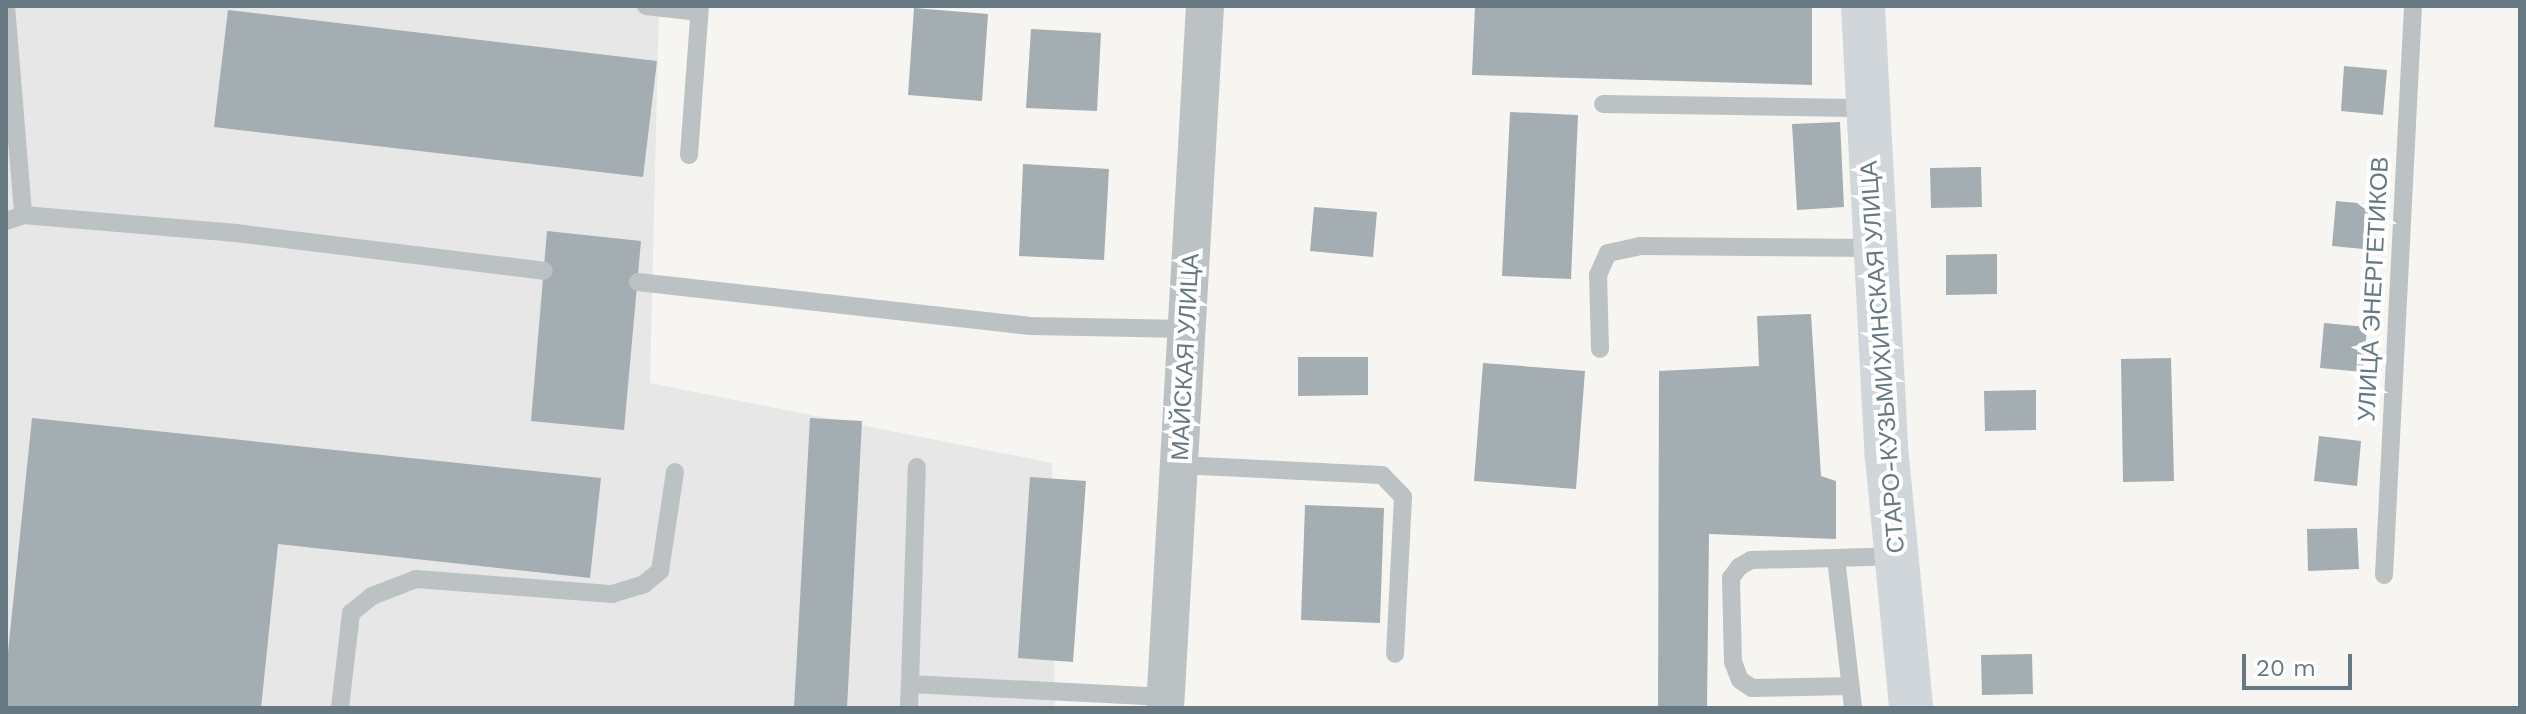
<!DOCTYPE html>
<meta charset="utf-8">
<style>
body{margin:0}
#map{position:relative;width:2526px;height:714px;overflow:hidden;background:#f6f5f2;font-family:"Work Sans",sans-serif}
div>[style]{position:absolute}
.built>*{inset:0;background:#e6e7e6}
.building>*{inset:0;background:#a4adb2}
.service>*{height:18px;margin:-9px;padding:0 9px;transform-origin:9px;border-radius:9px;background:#bcc1c4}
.minor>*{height:38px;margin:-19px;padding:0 19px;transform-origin:19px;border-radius:19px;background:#bcc1c4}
.secondary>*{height:44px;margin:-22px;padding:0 22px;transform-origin:22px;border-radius:22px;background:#d1d6da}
span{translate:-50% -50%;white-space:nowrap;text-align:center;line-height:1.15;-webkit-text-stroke:8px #fff;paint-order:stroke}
.street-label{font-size:24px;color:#667882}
.frame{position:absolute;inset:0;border:8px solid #667882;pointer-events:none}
.scale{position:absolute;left:2242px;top:654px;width:110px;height:36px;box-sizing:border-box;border:4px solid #667882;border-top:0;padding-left:10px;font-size:24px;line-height:28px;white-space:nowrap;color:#667882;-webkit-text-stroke:6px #fff;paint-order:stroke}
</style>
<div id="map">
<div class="built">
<i style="clip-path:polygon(6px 6px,659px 6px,650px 383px,1052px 463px,1055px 708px,6px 708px)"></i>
</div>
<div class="building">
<i style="clip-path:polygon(1475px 6px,1812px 8px,1812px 85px,1472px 75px)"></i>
<i style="clip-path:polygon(914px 8px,988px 14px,982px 101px,908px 95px)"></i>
<i style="clip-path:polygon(228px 10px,657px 61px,643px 177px,214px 127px)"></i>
<i style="clip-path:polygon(1031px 29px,1101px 33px,1097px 111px,1026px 108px)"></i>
<i style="clip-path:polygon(2344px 66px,2387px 70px,2383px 115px,2341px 111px)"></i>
<i style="clip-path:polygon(1510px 112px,1578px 115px,1571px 279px,1502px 276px)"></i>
<i style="clip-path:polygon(1840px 122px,1844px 207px,1797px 210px,1792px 124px)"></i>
<i style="clip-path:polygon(1023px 164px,1109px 169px,1104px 260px,1019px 256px)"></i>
<i style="clip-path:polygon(1981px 167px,1982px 207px,1931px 208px,1930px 168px)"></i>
<i style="clip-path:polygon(2336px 201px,2379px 205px,2374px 250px,2332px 246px)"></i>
<i style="clip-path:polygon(1314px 207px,1377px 212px,1373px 257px,1310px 251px)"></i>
<i style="clip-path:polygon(547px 231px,641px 241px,624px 430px,531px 421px)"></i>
<i style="clip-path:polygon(1997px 254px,1997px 294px,1946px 295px,1946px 255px)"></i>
<i style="clip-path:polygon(1811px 314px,1821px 476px,1836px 481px,1836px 539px,1709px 534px,1707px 708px,1658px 708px,1659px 371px,1759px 366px,1757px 316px)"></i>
<i style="clip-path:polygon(2324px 323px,2367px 327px,2363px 372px,2320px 368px)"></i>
<i style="clip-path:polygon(1298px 357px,1368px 357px,1368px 395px,1298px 396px)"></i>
<i style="clip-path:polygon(2171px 358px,2174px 481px,2123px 482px,2121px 359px)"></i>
<i style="clip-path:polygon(1483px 363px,1585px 371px,1576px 489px,1474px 481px)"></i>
<i style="clip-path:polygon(2036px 390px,2036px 430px,1985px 431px,1984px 391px)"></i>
<i style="clip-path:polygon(32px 418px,601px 478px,590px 578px,278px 544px,261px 708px,6px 708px,6px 672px)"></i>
<i style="clip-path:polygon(810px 418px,862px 421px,847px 708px,794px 708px)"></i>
<i style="clip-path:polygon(2319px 436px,2361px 441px,2357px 486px,2314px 481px)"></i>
<i style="clip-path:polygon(1030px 477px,1086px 481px,1073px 662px,1018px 658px)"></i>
<i style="clip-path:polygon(1305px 505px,1384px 508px,1380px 623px,1301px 620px)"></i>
<i style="clip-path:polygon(2357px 528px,2359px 569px,2308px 571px,2307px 529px)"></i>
<i style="clip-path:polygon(2032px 654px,2033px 694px,1982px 695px,1981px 655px)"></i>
</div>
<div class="service">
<i style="left:6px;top:6px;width:210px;rotate:85.3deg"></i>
<i style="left:646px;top:6px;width:53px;rotate:6.5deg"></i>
<i style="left:1603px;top:104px;width:263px;rotate:0.9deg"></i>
<i style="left:689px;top:155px;width:149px;rotate:-85.8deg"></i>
<i style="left:6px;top:221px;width:18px;rotate:-19deg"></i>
<i style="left:23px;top:215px;width:214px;rotate:4.8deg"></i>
<i style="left:236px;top:233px;width:310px;rotate:7deg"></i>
<i style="left:638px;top:282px;width:393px;rotate:6.4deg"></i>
<i style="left:1029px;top:326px;width:158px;rotate:1.1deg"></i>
<i style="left:1600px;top:349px;width:74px;rotate:-91.5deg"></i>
<i style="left:1598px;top:275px;width:24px;rotate:-66deg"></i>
<i style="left:1608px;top:253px;width:33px;rotate:-12deg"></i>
<i style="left:1640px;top:246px;width:234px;rotate:0.5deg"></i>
<i style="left:1179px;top:465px;width:203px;rotate:2.8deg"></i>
<i style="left:1382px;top:475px;width:30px;rotate:46deg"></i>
<i style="left:1403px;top:497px;width:157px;rotate:92.9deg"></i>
<i style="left:1836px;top:558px;width:61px;rotate:-1.9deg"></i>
<i style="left:2384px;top:575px;width:570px;rotate:-87.08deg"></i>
<i style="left:910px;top:684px;width:217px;rotate:-88.2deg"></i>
<i style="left:1850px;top:686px;width:98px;rotate:178.8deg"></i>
<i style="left:1752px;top:688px;width:14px;rotate:-146deg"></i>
<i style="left:1740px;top:680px;width:19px;rotate:-111deg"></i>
<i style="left:1733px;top:662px;width:84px;rotate:-91.4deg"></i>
<i style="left:1731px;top:578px;width:14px;rotate:-54deg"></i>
<i style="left:1739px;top:567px;width:14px;rotate:-30deg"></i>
<i style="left:1751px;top:560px;width:85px;rotate:-1.3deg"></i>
<i style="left:1836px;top:558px;width:151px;rotate:83.5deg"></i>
<i style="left:340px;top:708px;width:96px;rotate:-83.4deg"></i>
<i style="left:351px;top:613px;width:27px;rotate:-39deg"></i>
<i style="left:372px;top:596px;width:47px;rotate:-21.1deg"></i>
<i style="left:416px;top:579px;width:197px;rotate:4.4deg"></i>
<i style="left:612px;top:594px;width:34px;rotate:-17deg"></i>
<i style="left:644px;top:584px;width:21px;rotate:-39deg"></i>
<i style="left:660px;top:571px;width:100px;rotate:-81.4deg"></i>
<i style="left:909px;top:708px;width:24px;rotate:-88deg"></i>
<i style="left:910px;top:684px;width:256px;rotate:2.9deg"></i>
</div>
<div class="minor">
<i style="left:1165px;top:708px;width:703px;rotate:-86.74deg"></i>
</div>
<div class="secondary">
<i style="left:1863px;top:6px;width:452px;rotate:87deg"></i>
<i style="left:1887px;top:457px;width:252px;rotate:84.5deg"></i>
</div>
<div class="street-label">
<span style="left:2374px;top:289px;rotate:-87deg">УЛИЦА ЭНЕРГЕТИКОВ</span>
<span style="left:1186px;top:357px;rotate:-87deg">МАЙСКАЯ УЛИЦА</span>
<span style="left:1883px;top:357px;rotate:-94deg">СТАРО-КУЗЬМИХИНСКАЯ УЛИЦА</span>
</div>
<div class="frame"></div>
<div class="scale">20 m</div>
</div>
